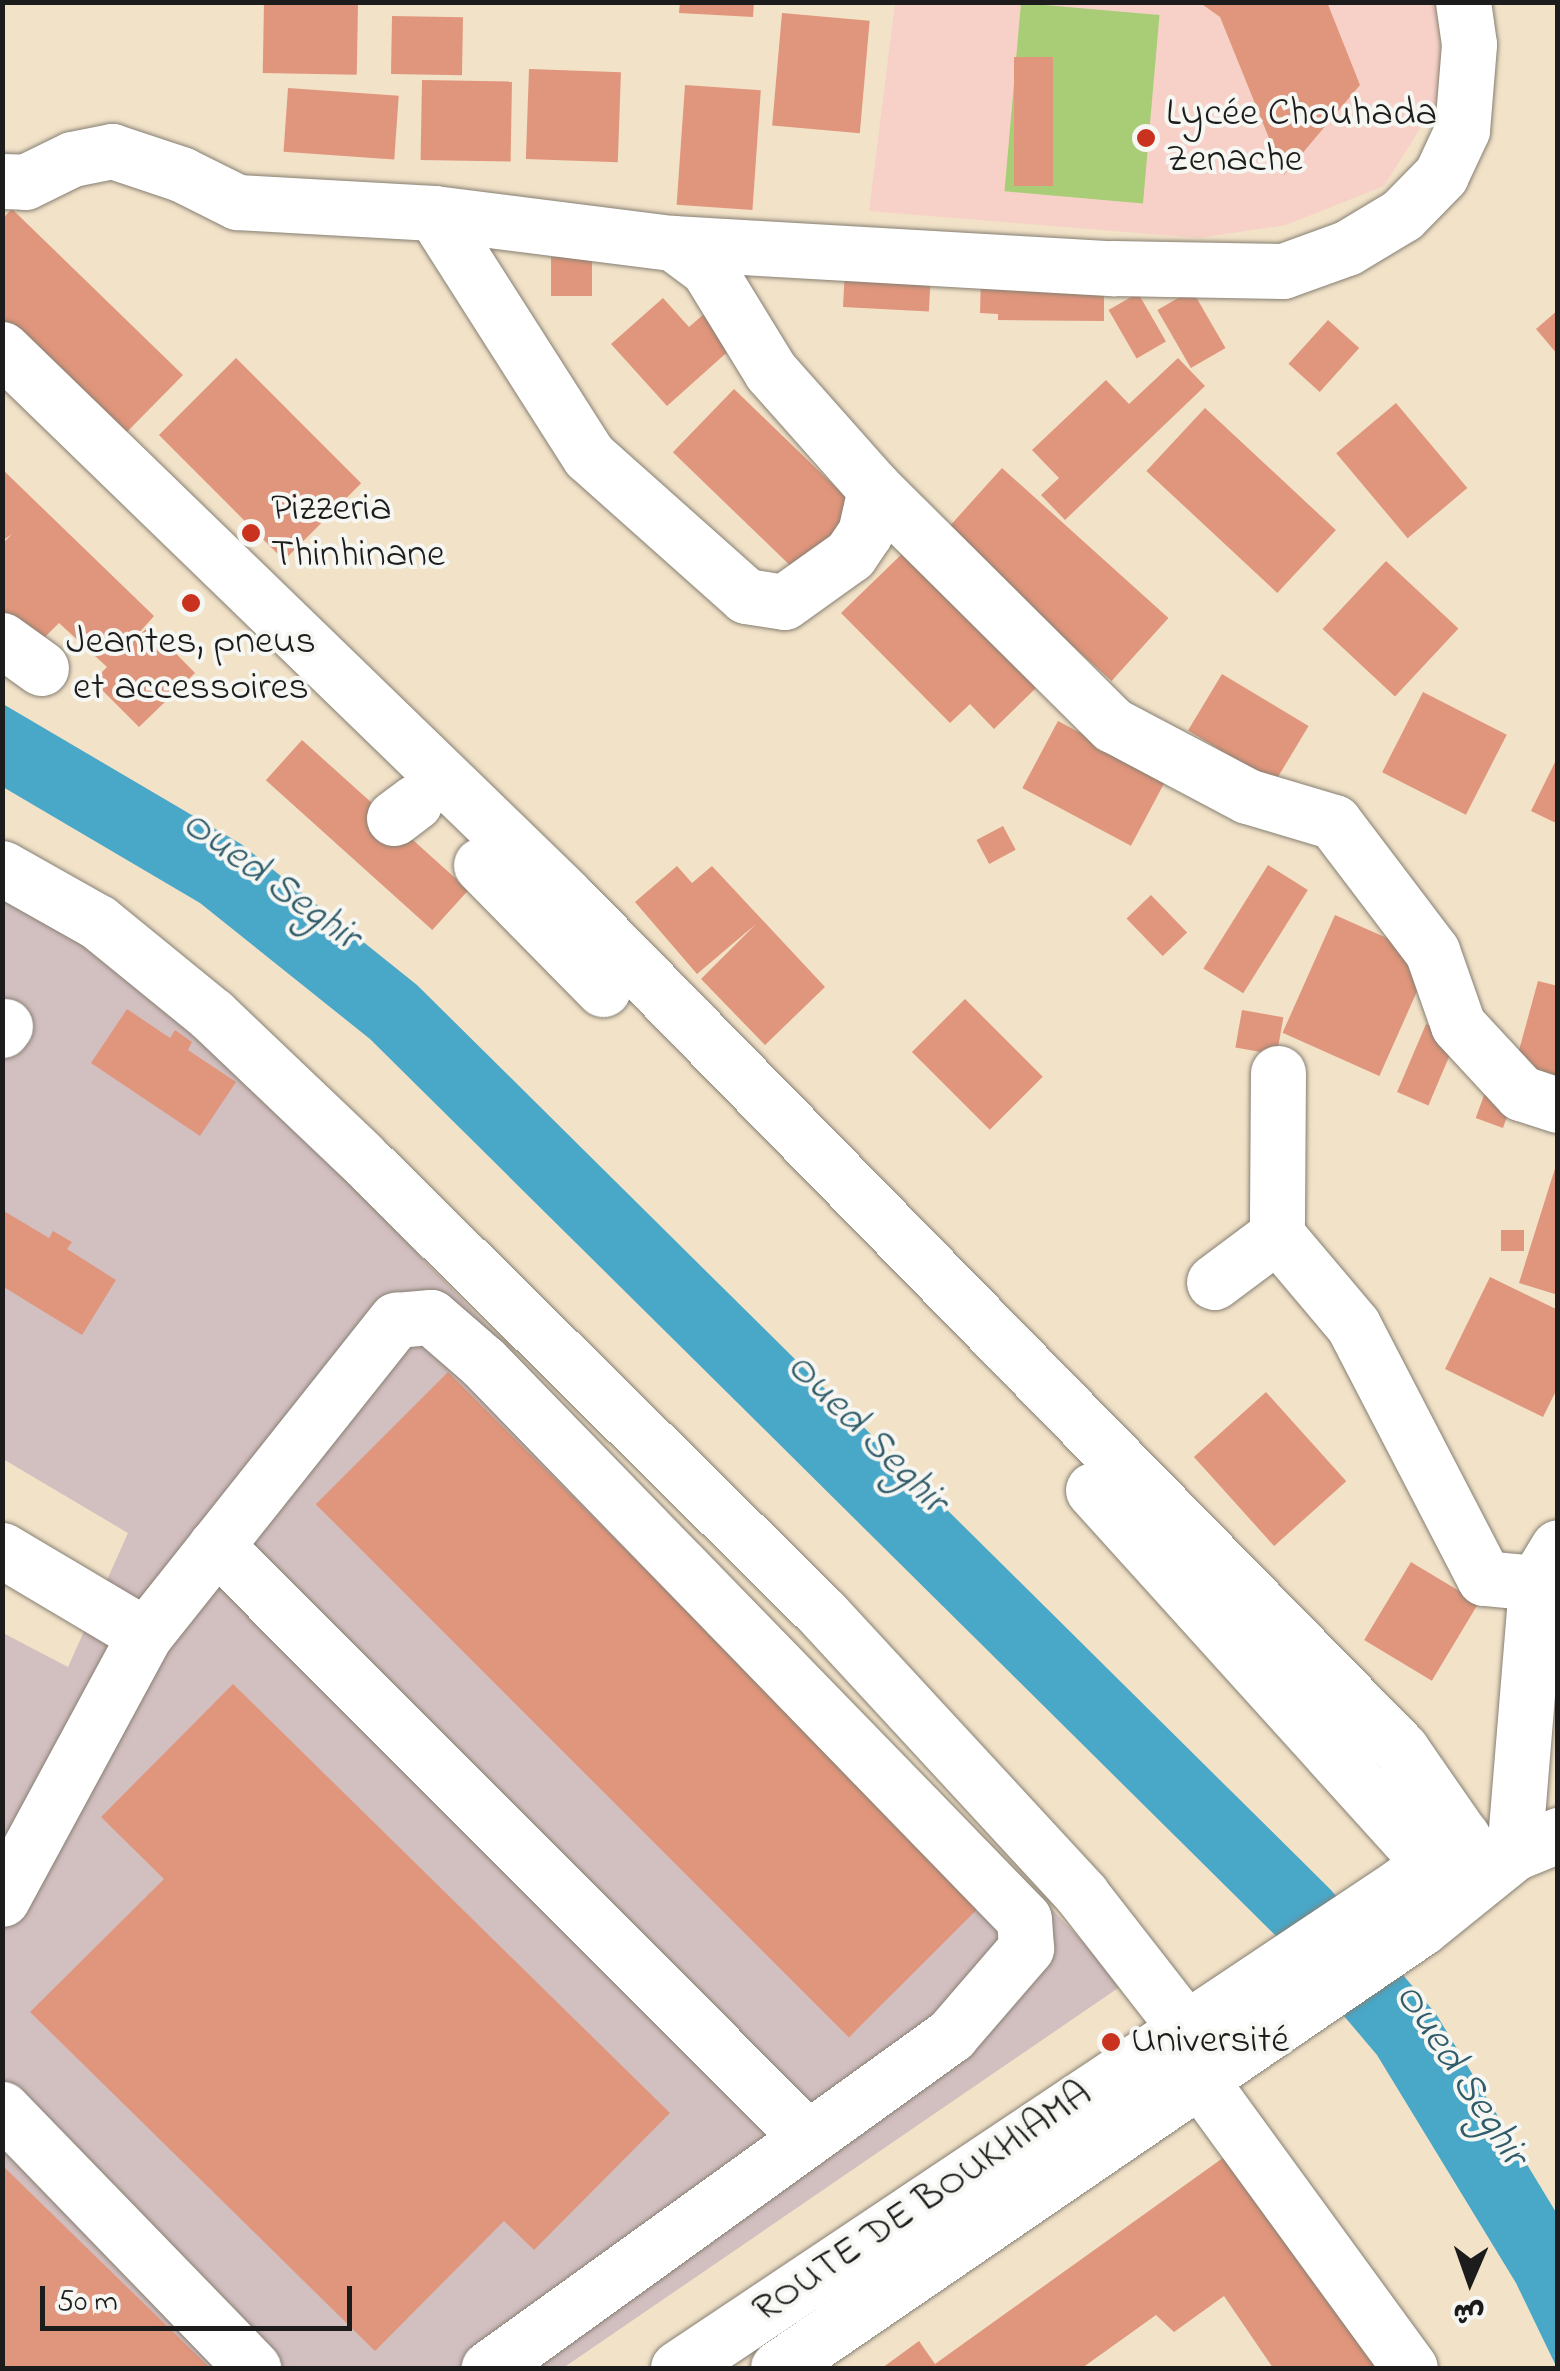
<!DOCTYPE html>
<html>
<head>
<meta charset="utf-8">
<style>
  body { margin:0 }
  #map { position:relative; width:1560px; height:2371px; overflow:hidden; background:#f1e2c8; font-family:"Indie Flower","Playpen Sans Arabic",sans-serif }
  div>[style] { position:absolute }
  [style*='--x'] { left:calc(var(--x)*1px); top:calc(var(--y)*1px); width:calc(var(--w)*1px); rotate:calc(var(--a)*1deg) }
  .built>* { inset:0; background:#f7d1c7 }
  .industrial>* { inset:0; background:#d2bfc0 }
  .green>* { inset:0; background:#a8cd76; transform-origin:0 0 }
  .water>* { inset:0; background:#49a7c7 }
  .building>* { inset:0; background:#e0967c; transform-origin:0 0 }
  .roads { filter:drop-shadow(0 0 2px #867f72) drop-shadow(0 0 2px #867f72) }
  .minor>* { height:55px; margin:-27.5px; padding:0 27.5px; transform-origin:27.5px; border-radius:27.5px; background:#fff }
  .dots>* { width:28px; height:28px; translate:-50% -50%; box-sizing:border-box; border:5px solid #f6f6f2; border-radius:50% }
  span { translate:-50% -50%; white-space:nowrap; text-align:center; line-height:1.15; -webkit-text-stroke:8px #f6f6f2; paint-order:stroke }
  .poi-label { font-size:40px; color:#1c1c1c }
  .left { translate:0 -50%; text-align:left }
  .street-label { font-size:40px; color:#1c1c1c }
  .water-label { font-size:42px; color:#305b69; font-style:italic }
  .frame { position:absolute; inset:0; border:5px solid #1c1c1c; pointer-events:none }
  .north { position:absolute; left:1420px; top:2231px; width:100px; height:100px; -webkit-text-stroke:8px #f6f6f2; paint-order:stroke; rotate:182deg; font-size:28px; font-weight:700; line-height:40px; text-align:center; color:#1c1c1c }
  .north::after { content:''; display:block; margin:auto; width:35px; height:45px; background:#1c1c1c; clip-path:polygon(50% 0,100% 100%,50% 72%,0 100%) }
  .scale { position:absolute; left:40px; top:2286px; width:312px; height:45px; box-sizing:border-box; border:5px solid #1c1c1c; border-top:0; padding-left:12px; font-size:30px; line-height:35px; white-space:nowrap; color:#1c1c1c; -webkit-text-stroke:8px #f6f6f2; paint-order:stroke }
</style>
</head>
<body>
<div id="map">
  <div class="built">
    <i style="clip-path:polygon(895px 3px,1437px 3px,1444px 90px,1384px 186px,1286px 225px,1199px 238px,869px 211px)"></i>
  </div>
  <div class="industrial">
    <i style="clip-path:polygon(2px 887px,80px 923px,334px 1167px,1124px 1984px,563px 2368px,3px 2368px,3px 1633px,68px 1667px,128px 1533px,3px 1459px)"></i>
  </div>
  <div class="green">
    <i style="left:1021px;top:3px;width:139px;height:189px;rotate:5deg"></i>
  </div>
  <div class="water">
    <i style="clip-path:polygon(3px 704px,241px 844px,417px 985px,1331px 1890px,1436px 2014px,1557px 2214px,1557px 2368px,1516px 2283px,1377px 2055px,1278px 1938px,370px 1039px,200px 903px,3px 787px)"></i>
  </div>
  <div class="building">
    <i style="left:264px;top:2px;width:94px;height:71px;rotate:1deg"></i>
    <i style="clip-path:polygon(680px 2px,754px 2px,753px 17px,679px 13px)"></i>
    <i style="clip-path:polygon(1199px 2px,1327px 2px,1360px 85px,1284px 175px,1220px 17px)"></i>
    <i style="left:782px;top:13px;width:88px;height:113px;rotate:5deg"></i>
    <i style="left:392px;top:16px;width:71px;height:58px;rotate:1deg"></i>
    <i style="left:1014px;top:57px;width:39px;height:129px"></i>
    <i style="left:529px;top:69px;width:92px;height:90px;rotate:2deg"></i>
    <i style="left:422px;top:80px;width:90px;height:80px;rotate:1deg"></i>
    <i style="left:685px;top:85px;width:76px;height:120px;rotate:4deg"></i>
    <i style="left:288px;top:88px;width:111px;height:64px;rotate:4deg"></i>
    <i style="clip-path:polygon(12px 209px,183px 375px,119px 440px,2px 326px,2px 219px)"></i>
    <i style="left:551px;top:257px;width:41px;height:39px"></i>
    <i style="left:845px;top:269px;width:86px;height:38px;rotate:3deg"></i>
    <i style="clip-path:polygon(981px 275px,1104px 277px,1104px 321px,998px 320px,998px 314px,980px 313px)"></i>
    <i style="left:1192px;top:290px;width:67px;height:40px;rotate:60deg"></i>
    <i style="left:1138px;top:293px;width:56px;height:34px;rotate:60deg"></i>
    <i style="clip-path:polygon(663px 298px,689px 327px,704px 314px,733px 347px,667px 406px,611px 344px)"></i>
    <i style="clip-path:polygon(1558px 310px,1558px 355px,1536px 329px)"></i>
    <i style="left:1328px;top:320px;width:42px;height:59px;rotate:42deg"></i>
    <i style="left:236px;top:358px;width:177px;height:109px;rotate:45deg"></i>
    <i style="clip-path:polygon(1178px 358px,1205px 386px,1065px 520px,1041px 495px,1059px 478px,1032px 450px,1106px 380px,1129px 404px)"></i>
    <i style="left:734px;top:389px;width:173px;height:88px;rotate:44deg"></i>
    <i style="left:1396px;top:403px;width:111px;height:78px;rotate:50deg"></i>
    <i style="left:1205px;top:408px;width:179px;height:86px;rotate:43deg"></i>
    <i style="left:1002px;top:468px;width:224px;height:85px;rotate:42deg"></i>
    <i style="clip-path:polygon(2px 469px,154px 616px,121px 653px,149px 626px,195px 673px,139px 727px,93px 681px,107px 667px,59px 623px,37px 645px,2px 612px,2px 544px,12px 534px,2px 541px)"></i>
    <i style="clip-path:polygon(906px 550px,1039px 685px,994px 729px,970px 704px,950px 723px,841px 613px)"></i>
    <i style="left:1386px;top:561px;width:99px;height:93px;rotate:43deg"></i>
    <i style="left:1222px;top:674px;width:101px;height:66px;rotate:31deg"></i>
    <i style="left:1423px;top:692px;width:94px;height:90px;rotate:27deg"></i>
    <i style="left:1058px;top:721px;width:123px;height:76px;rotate:28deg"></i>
    <i style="left:302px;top:740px;width:224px;height:54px;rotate:42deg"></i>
    <i style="clip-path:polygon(1558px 756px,1558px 824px,1531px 811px)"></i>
    <i style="left:1003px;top:826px;width:27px;height:30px;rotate:62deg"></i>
    <i style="left:1268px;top:865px;width:47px;height:122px;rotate:32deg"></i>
    <i style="clip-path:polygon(677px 866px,692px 883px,712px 866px,825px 987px,765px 1045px,701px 979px,756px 924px,697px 974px,635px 902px)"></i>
    <i style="left:1151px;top:895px;width:52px;height:34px;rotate:46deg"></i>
    <i style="left:1335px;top:915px;width:106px;height:129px;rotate:24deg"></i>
    <i style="clip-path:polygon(1538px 981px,1558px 986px,1558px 1077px,1515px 1065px)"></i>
    <i style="left:965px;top:999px;width:110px;height:75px;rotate:45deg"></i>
    <i style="clip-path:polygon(127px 1009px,170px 1038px,175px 1030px,192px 1042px,188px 1050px,236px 1082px,200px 1136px,91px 1063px)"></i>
    <i style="left:1242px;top:1010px;width:42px;height:38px;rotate:10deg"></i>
    <i style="left:1426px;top:1024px;width:34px;height:74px;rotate:23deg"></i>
    <i style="left:1487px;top:1087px;width:29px;height:33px;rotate:20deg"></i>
    <i style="clip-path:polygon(1557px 1162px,1558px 1162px,1558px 1295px,1519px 1283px)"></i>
    <i style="clip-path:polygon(4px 1211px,49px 1238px,53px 1231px,72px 1242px,67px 1249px,116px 1280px,82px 1335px,2px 1286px)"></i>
    <i style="left:1501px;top:1230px;width:23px;height:21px"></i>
    <i style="clip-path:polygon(1490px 1277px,1558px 1310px,1558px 1387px,1543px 1417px,1445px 1369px)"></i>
    <i style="left:448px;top:1372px;width:754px;height:187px;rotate:45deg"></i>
    <i style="left:1266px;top:1392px;width:120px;height:97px;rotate:48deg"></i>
    <i style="left:1411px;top:1562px;width:79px;height:91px;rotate:31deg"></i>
    <i style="clip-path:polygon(233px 1684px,670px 2113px,534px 2250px,504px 2221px,375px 2351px,30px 2012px,164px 1879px,101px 1817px)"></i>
    <i style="clip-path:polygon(1234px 2150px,1393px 2368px,1273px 2368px,1224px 2296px,1174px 2332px,1156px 2315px,1082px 2368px,882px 2368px,919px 2341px,935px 2364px)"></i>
    <i style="clip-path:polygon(2px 2165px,210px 2368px,2px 2368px)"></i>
  </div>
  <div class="roads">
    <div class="minor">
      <i style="--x:2;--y:181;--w:23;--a:2"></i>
      <i style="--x:25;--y:182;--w:52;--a:-26.1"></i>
      <i style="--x:72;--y:159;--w:41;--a:-11.3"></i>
      <i style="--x:112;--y:151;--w:73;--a:18.4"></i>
      <i style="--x:181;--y:174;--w:63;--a:26.6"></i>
      <i style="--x:237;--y:202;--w:197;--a:3.2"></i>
      <i style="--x:434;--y:213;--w:241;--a:7.2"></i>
      <i style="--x:673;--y:243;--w:441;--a:3.3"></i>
      <i style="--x:1113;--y:268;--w:170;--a:1"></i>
      <i style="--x:1283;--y:271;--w:68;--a:-19.8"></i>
      <i style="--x:1347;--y:248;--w:64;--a:-31"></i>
      <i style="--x:1402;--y:215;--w:56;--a:-45.7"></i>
      <i style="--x:1441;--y:175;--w:50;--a:-65"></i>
      <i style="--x:1462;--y:130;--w:86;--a:-85.3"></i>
      <i style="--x:1469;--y:44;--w:42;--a:-98.1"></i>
      <i style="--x:434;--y:213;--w:288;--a:57.5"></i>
      <i style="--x:589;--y:456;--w:210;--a:41.7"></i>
      <i style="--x:746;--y:596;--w:38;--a:9"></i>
      <i style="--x:784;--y:602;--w:81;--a:-35.5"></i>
      <i style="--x:850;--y:555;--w:27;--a:-56"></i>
      <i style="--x:865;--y:533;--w:45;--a:-77.2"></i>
      <i style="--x:875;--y:489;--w:157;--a:-131.6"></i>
      <i style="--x:771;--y:372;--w:121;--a:-121.5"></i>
      <i style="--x:708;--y:269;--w:44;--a:-143.4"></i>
      <i style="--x:2;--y:349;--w:786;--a:44.12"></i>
      <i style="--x:566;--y:896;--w:1194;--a:45.61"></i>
      <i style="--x:1401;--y:1749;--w:151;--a:55.3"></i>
      <i style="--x:875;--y:489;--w:335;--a:44.8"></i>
      <i style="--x:1113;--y:725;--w:152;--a:27.9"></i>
      <i style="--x:1247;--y:796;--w:91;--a:16.6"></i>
      <i style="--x:1334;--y:822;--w:162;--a:52.8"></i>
      <i style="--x:1432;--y:951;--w:78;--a:70.6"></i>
      <i style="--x:1458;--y:1025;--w:93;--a:47.2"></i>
      <i style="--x:1521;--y:1093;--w:39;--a:18"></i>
      <i style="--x:2;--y:640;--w:48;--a:35.7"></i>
      <i style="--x:394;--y:818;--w:26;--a:-37"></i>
      <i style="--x:481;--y:865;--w:174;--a:45.5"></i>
      <i style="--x:2;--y:868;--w:110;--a:29.4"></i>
      <i style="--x:98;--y:922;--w:147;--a:39.2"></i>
      <i style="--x:212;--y:1015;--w:204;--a:43.6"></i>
      <i style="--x:360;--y:1156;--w:651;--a:44.69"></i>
      <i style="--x:823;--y:1614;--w:382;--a:47.3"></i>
      <i style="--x:1082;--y:1895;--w:166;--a:52.1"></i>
      <i style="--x:2;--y:1030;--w:5;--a:-53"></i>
      <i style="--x:1278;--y:1073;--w:162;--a:90.4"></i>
      <i style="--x:1277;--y:1235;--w:118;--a:49.8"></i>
      <i style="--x:1353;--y:1325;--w:285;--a:62.6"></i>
      <i style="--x:1484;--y:1578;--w:52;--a:5.5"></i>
      <i style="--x:1214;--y:1282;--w:79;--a:-36.7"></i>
      <i style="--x:1093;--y:1490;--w:546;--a:47.9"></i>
      <i style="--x:216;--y:1545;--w:838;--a:45.05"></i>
      <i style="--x:2;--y:1550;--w:166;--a:30.7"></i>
      <i style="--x:1514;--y:1853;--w:271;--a:-85.3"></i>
      <i style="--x:1536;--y:1583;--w:42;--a:-58.6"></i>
      <i style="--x:2;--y:1899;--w:300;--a:-61.6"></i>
      <i style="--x:145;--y:1635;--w:403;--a:-51.5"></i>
      <i style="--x:396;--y:1320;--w:35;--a:-5"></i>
      <i style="--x:431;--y:1317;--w:69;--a:40.9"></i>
      <i style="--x:483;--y:1362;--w:776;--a:45.83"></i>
      <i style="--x:1024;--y:1919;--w:29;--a:86"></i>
      <i style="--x:1026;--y:1948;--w:115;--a:130.8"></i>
      <i style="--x:951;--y:2035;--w:570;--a:144.22"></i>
      <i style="--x:1200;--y:2080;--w:356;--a:53.9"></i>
      <i style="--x:2;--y:2109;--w:361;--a:45.9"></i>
      <i style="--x:678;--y:2368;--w:869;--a:-33.74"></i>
      <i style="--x:1401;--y:1885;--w:78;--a:-38.2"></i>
      <i style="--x:778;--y:2368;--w:779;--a:-34.38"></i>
      <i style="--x:1421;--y:1928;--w:119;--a:-38.9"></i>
      <i style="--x:1514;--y:1853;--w:48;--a:-22.2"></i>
    </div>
  </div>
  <div class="dots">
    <i style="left:1146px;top:138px;background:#c8321e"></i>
    <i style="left:251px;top:533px;background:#c8321e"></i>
    <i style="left:191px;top:603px;background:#c8321e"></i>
    <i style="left:1111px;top:2042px;background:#c8321e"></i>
  </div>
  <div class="poi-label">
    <span class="left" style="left:1166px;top:138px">Lycée Chouhada<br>Zenache</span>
    <span class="left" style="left:271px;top:533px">Pizzeria<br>Thinhinane</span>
    <span style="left:191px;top:666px">Jeantes, pneus<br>et accessoires</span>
    <span class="left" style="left:1131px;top:2042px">Université</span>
  </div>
  <div class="street-label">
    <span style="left:923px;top:2203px;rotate:-34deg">ROUTE DE BOUKHIAMA</span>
  </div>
  <div class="water-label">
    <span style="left:270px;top:881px;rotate:36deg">Oued Seghir</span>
    <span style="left:866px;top:1434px;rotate:45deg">Oued Seghir</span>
    <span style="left:1460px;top:2075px;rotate:57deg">Oued Seghir</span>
  </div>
  <div class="frame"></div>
  <div class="north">ش</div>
  <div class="scale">50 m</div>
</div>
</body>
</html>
